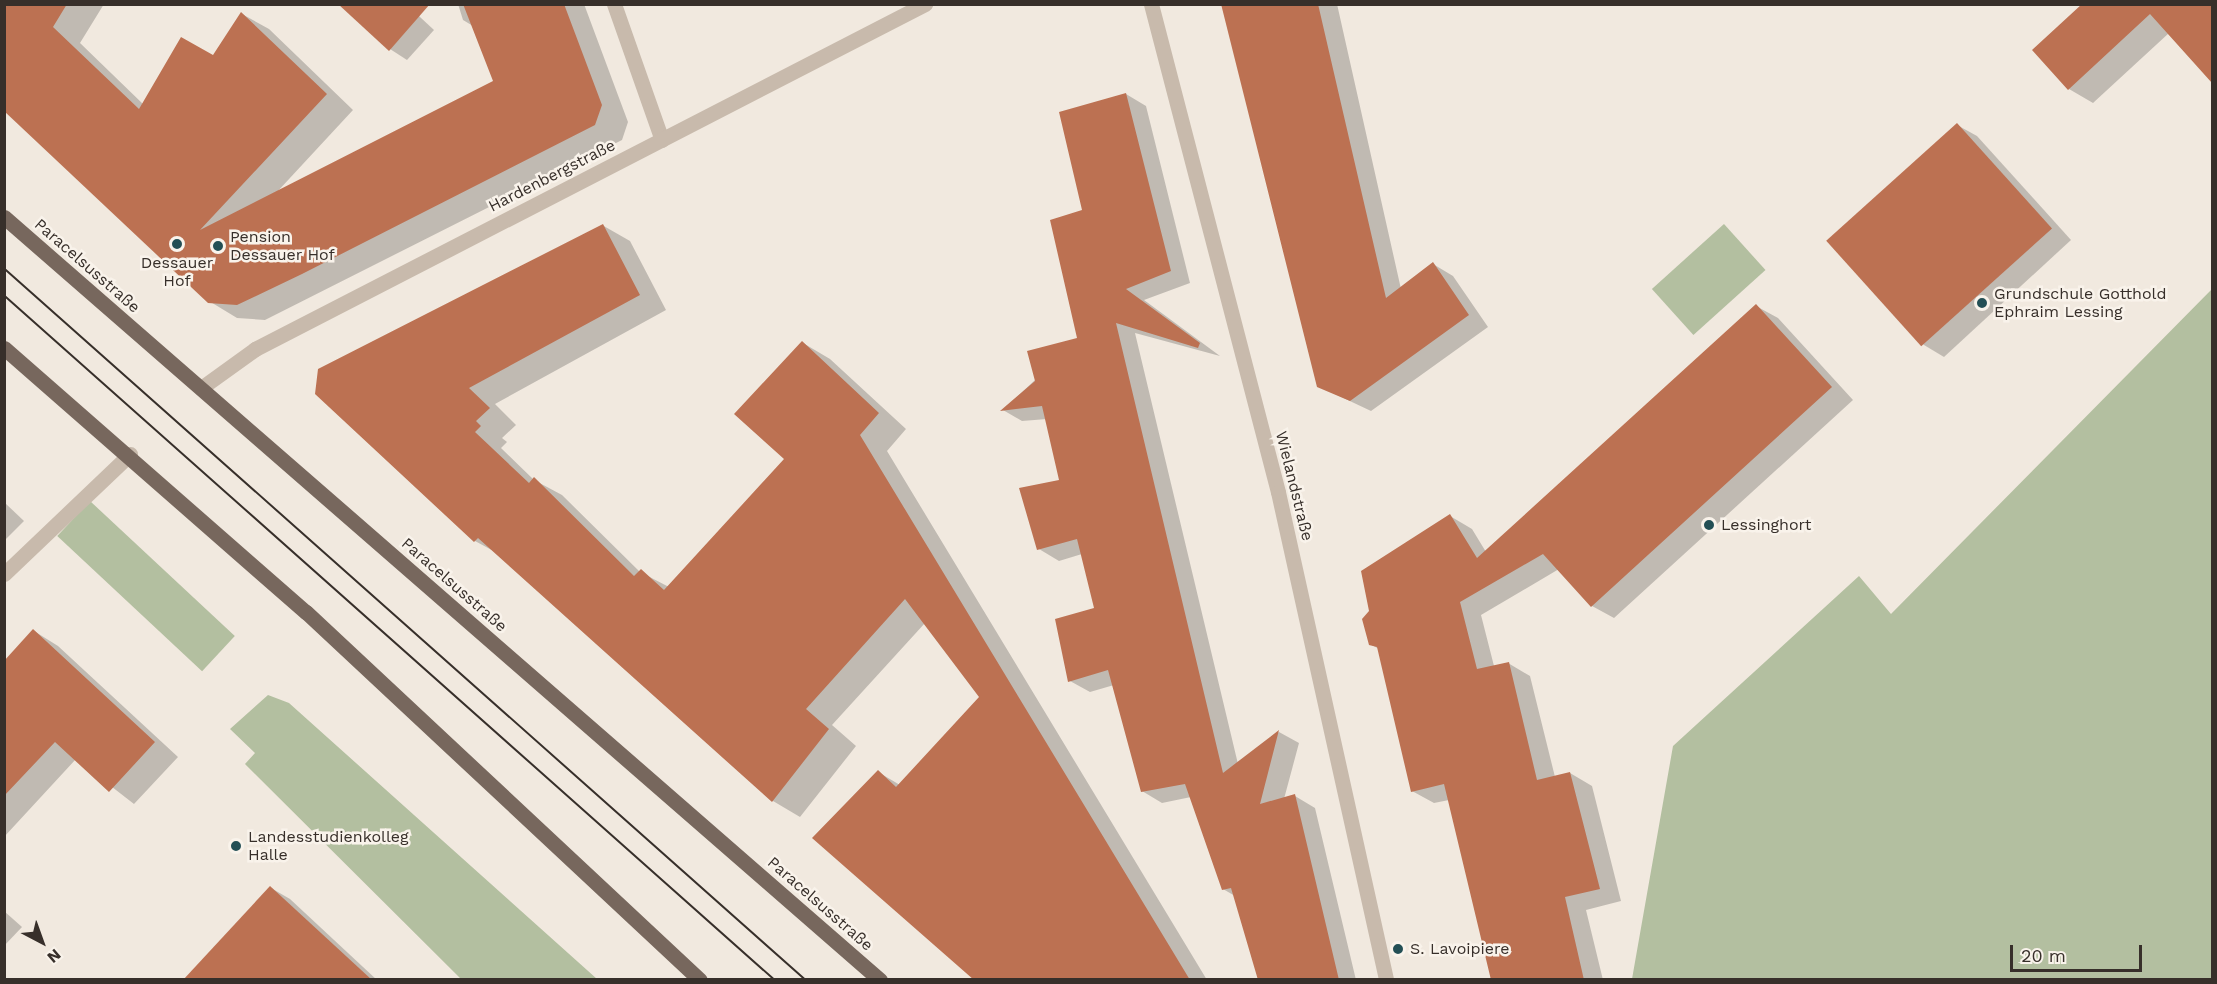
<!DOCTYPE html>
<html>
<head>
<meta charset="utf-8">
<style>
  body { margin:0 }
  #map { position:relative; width:2217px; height:984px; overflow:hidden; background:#f1e9df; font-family:"Work Sans",sans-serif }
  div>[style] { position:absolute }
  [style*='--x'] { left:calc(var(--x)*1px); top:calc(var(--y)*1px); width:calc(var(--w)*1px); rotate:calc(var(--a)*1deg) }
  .green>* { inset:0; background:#b3bfa0; transform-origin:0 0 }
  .shadow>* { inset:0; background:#0003 }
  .building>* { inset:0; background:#bc7152; transform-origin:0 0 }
  .minor>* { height:15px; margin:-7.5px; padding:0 7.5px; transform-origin:7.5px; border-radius:7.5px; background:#c8baac }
  .major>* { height:15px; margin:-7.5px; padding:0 7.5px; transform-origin:7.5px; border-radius:7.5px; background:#77675d }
  .tram>* { height:1.5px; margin:-0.75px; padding:0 0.75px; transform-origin:0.75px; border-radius:0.75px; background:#372f2a }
  .dots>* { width:16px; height:16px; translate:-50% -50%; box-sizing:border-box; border:3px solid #f9f3eb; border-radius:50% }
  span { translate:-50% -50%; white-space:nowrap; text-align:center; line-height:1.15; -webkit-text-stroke:5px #f9f3eb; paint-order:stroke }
  .street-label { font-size:16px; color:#372f2a }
  .poi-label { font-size:16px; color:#372f2a }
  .left { translate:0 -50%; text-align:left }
  .frame { position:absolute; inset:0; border:6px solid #372f2a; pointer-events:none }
  .north { position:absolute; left:12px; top:912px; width:60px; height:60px; -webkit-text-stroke:4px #f9f3eb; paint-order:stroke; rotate:139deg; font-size:16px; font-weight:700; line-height:24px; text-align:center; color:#372f2a }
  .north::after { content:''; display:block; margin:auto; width:21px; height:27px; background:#372f2a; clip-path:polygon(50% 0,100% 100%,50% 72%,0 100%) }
  .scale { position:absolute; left:2010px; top:945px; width:132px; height:27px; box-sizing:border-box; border:3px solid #372f2a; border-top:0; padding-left:8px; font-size:18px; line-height:21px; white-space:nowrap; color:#372f2a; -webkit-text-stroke:4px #f9f3eb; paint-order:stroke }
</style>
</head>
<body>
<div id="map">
  <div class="green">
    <i style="left:1724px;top:224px;width:62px;height:97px;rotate:48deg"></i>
    <i style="clip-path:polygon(2212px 289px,2212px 979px,1632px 979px,1673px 746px,1859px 576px,1891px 614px)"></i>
    <i style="left:90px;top:501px;width:198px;height:48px;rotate:43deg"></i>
    <i style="clip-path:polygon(268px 695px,289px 703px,597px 979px,461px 979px,245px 764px,255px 753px,230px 729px)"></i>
  </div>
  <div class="shadow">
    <i style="clip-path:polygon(4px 4px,104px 4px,80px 43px,143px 104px,213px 57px,242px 14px,269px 29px,353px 110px,277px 192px,495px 81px,473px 26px,463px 20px,458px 4px,584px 4px,628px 122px,622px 140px,265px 320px,237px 318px,209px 301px)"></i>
    <i style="clip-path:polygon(406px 4px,434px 30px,407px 60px,390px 49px)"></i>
    <i style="clip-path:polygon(1224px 4px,1337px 4px,1401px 289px,1433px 264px,1453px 276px,1488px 327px,1371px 411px,1318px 386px)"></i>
    <i style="clip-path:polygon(2083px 4px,2212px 4px,2212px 81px,2169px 33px,2093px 103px,2069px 89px)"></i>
    <i style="clip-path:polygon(1126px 94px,1146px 106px,1190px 283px,1144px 300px,1220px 356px,1135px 333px,1238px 764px,1279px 732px,1299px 743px,1284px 799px,1295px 796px,1315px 808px,1356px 980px,1260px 980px,1235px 896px,1223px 889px,1191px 797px,1162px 803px,1142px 791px,1114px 685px,1090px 692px,1070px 681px,1096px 609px,1082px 554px,1059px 561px,1039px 549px,1061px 481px,1047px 419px,1022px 421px,1003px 410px,1079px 339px,1084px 211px)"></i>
    <i style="clip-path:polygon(1957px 125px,1977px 136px,2071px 240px,1944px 357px,1924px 345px,1829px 241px)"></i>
    <i style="clip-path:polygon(602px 225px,630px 241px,666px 310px,495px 404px,516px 425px,502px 438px,507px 442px,501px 448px,534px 480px,562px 495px,640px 572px,669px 587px,786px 459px,803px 343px,830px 359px,906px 429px,887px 451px,1207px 980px,975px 980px,878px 772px,900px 785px,981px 698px,925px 623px,832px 725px,856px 746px,800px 817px,773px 801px,499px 554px,475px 541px,317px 393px)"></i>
    <i style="clip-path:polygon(1756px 306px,1778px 318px,1853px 400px,1614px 618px,1592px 606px,1559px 569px,1481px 615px,1494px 666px,1508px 663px,1530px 676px,1555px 777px,1570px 773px,1592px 786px,1621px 901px,1586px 910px,1603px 980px,1492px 980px,1449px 800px,1434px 803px,1412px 791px,1379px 649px,1370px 644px,1450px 516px,1472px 529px,1486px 552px)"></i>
    <i style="clip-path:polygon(4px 502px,24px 521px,4px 541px)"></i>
    <i style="clip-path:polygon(34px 631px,58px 646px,178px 757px,134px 804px,76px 759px,4px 837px,4px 663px)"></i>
    <i style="clip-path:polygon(271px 888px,290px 899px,377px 980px,206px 980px)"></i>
    <i style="clip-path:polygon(4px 911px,22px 927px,4px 946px)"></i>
  </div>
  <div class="building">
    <i style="clip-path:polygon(4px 4px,67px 4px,53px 27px,139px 109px,181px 37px,213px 55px,241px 12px,327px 94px,200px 230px,493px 81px,463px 4px,564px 4px,602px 105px,595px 125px,302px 274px,237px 305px,208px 303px,4px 111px)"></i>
    <i style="clip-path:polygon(338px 4px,430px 4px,389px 51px)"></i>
    <i style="clip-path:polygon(1221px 4px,1318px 4px,1386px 298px,1433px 262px,1469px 315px,1350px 401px,1317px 387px)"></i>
    <i style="clip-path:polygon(2082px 4px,2212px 4px,2212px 83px,2150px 14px,2068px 90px,2032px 50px)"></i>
    <i style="clip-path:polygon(1126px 93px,1171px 271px,1126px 289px,1200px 343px,1198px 348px,1116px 323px,1223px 773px,1279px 730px,1260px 804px,1295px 794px,1339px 980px,1258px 980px,1231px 888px,1222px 890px,1185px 784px,1141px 792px,1108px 670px,1068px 682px,1055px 619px,1094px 608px,1077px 539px,1037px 550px,1019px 488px,1059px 480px,1042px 406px,1000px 411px,1035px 381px,1027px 351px,1077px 338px,1050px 220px,1082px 210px,1059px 112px)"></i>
    <i style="left:1957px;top:123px;width:142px;height:176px;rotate:48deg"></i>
    <i style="clip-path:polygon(603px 224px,640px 295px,469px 388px,490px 408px,476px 421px,481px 426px,475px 432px,529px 483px,534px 477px,634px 576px,641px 569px,664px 590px,784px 459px,734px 414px,802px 341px,879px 413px,860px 435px,1190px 980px,974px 980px,812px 838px,878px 770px,896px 787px,979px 697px,905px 599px,806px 709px,829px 729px,772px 802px,478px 538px,474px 542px,315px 394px,318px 369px)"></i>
    <i style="clip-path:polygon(1756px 304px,1832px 387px,1591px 607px,1543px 554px,1460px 602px,1477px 669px,1509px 662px,1537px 780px,1570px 772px,1600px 889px,1565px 897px,1584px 980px,1491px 980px,1444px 784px,1411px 792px,1377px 647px,1369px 645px,1362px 619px,1369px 611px,1361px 571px,1450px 514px,1477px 558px)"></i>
    <i style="clip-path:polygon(33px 629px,155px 742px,109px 792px,55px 742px,4px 796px,4px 661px)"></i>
    <i style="clip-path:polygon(270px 886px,372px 980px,183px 980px)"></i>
  </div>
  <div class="minor">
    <i style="--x:614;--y:4;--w:144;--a:70.6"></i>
    <i style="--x:1151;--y:4;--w:504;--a:75.41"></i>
    <i style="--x:1278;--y:492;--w:500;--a:77.5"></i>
    <i style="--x:201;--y:388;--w:67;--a:-35.8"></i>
    <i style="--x:255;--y:349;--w:754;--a:-27.25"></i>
    <i style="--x:4;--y:574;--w:174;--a:-43.6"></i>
  </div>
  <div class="major">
    <i style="--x:4;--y:217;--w:1162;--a:41.06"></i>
    <i style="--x:4;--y:348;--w:401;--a:41.2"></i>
    <i style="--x:306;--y:612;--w:539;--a:43.05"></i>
  </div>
  <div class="tram">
    <i style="--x:4;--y:268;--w:1072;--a:41.6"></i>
    <i style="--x:4;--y:295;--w:1031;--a:41.62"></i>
  </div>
  <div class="dots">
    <i style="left:177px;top:244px;background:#234f55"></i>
    <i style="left:218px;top:246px;background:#234f55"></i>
    <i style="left:1982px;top:303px;background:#234f55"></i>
    <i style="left:1709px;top:525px;background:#234f55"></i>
    <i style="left:236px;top:846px;background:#234f55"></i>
    <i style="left:1398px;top:949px;background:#234f55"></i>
  </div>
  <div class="street-label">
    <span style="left:552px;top:176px;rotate:-27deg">Hardenbergstraße</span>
    <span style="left:87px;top:266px;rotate:41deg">Paracelsusstraße</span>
    <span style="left:1294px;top:486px;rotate:76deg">Wielandstraße</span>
    <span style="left:454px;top:585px;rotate:41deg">Paracelsusstraße</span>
    <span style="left:820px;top:904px;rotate:41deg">Paracelsusstraße</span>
  </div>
  <div class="poi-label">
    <span class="left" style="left:230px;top:246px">Pension<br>Dessauer Hof</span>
    <span style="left:177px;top:272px">Dessauer<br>Hof</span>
    <span class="left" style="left:1994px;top:303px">Grundschule Gotthold<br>Ephraim Lessing</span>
    <span class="left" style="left:1721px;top:525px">Lessinghort</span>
    <span class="left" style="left:248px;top:846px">Landesstudienkolleg<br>Halle</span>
    <span class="left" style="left:1410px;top:949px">S. Lavoipiere</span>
  </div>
  <div class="frame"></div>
  <div class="north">N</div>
  <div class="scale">20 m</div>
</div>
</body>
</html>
